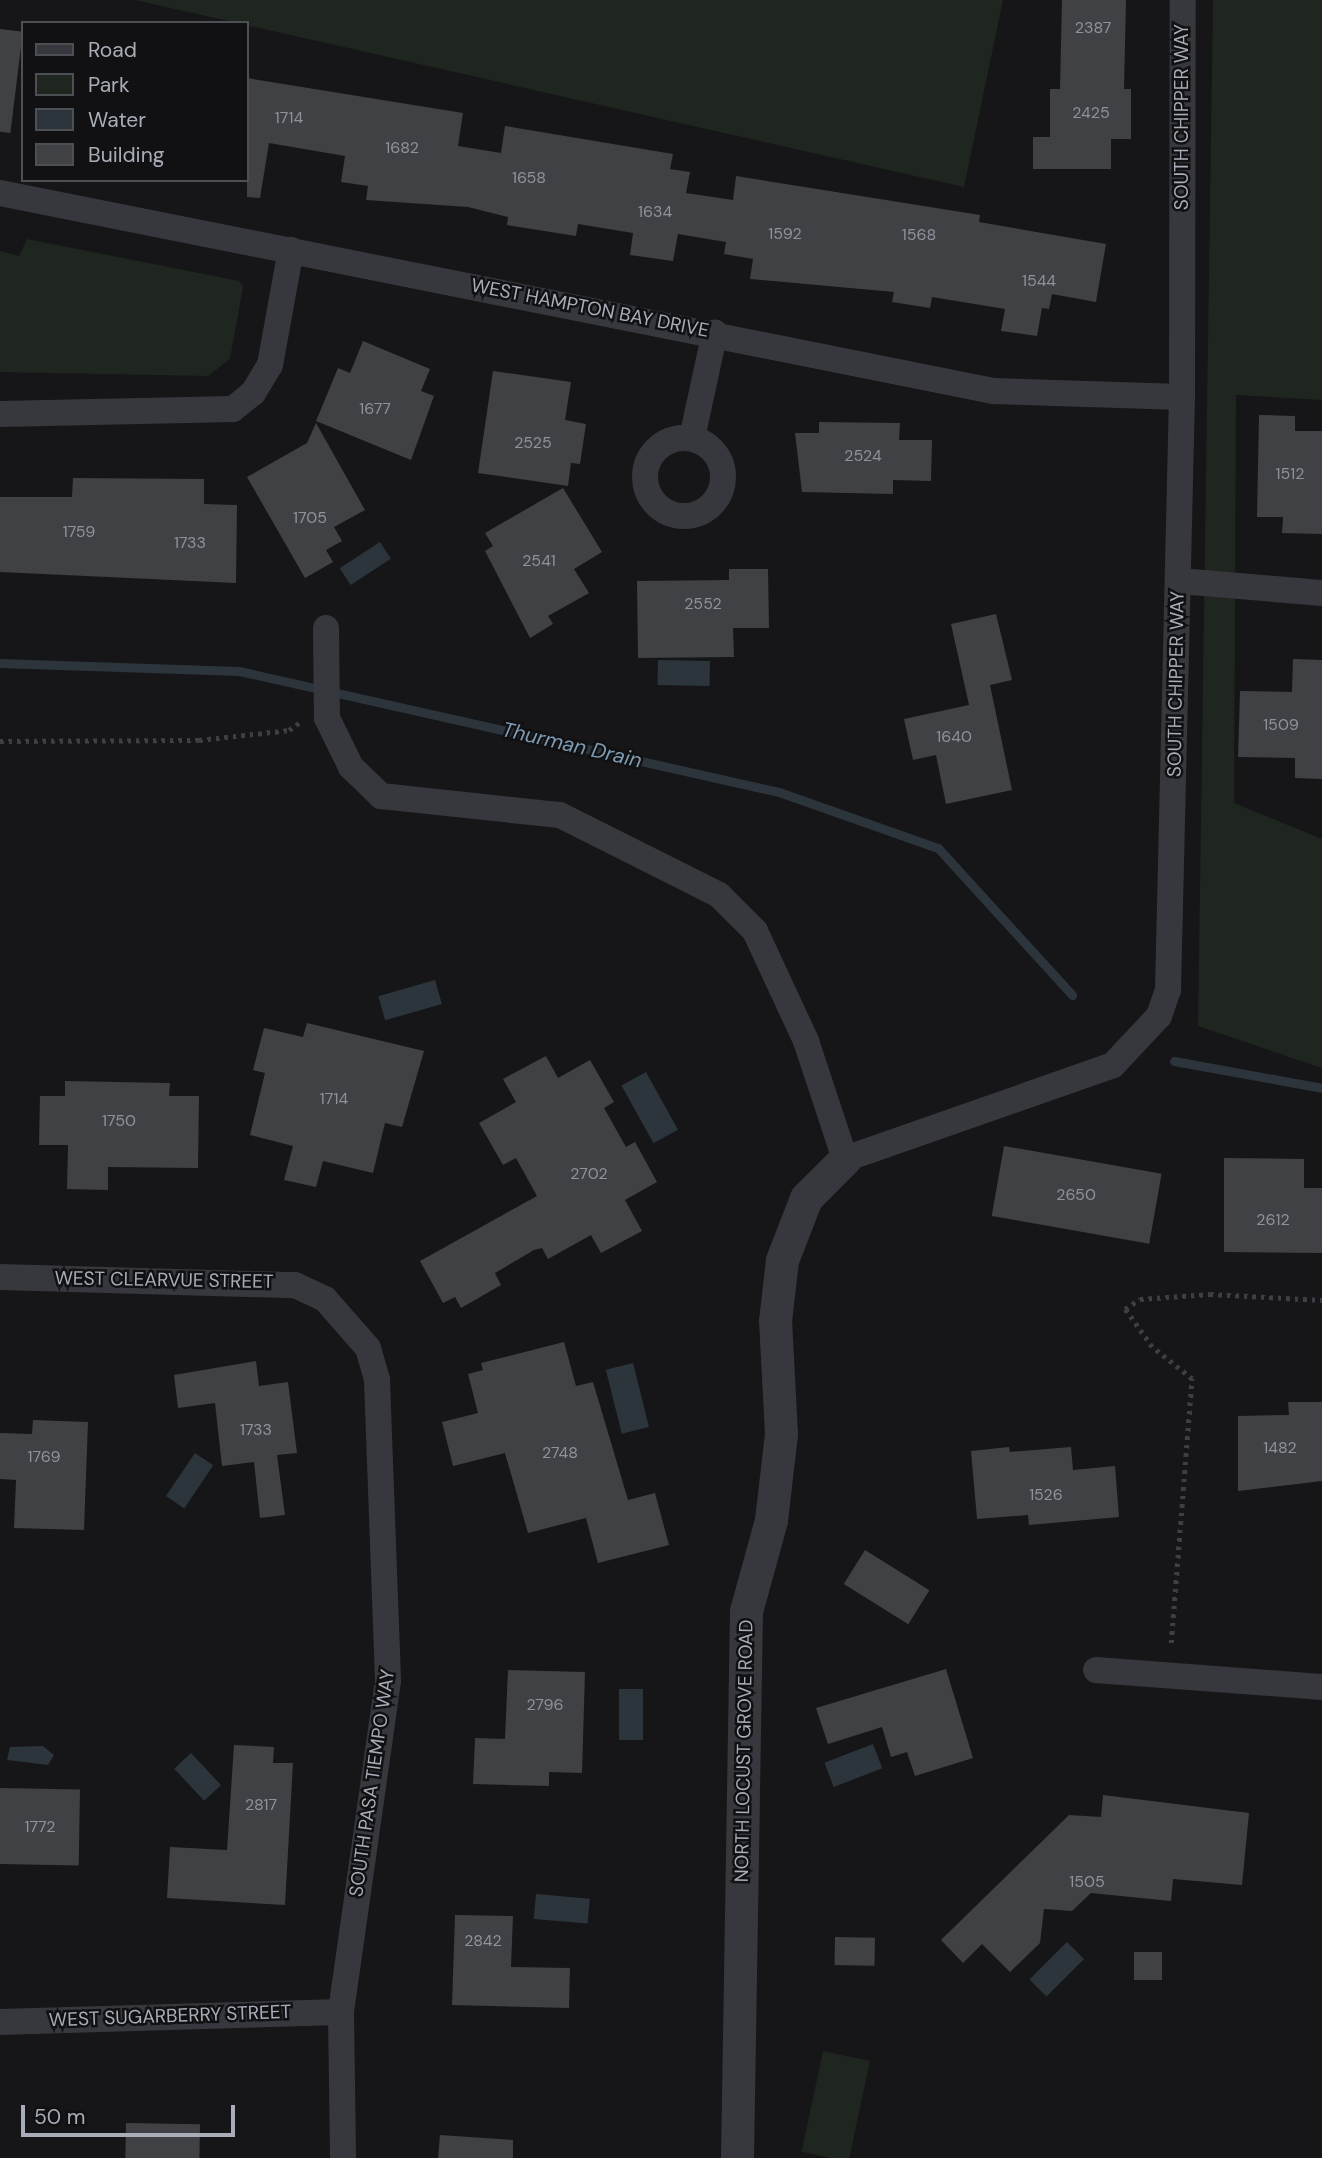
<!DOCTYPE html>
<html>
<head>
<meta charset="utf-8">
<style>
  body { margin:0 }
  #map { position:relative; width:1322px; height:2158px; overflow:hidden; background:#161618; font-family:"DM Sans",sans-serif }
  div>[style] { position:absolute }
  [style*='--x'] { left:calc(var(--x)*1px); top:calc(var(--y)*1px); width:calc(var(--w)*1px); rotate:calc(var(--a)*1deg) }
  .green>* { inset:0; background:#1e261f; transform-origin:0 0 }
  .water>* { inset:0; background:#2c353c; transform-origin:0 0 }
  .stream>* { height:9px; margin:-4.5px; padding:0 4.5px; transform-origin:4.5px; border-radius:4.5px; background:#2c353c }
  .building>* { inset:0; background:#404145; transform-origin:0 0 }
  .path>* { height:4.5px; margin-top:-2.25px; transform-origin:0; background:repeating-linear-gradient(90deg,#3d3f44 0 3.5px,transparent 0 8.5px) }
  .minor>* { height:26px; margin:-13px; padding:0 13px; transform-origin:13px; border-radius:13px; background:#37383d }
  .minor>.ring { margin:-13px; padding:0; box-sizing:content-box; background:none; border:26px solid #37383d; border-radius:50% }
  .tertiary>* { height:33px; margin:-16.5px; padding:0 16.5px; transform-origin:16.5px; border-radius:16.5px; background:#37383d }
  span { translate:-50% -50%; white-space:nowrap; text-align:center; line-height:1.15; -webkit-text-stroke:5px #111113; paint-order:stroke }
  .number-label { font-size:16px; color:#8e929b }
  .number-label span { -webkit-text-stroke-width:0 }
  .street-label { font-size:19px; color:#a8adb8 }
  .water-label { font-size:21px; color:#7f9bb3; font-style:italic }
  .legend { position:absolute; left:21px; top:21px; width:228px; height:161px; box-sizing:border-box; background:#111113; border:2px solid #4d4f55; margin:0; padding:9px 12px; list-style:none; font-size:21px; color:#a8adb8 }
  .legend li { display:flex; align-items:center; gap:14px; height:35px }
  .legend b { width:35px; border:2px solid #4d4f55 }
  .scale { position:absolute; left:21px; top:2105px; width:214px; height:32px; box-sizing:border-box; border:4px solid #a8adb8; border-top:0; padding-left:9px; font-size:21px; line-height:24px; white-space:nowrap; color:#a8adb8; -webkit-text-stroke:5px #111113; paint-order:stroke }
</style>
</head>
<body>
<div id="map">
  <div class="green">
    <i style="clip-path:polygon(135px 0,1003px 0,964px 187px)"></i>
    <i style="clip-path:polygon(1213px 0,1322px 0,1322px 400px,1236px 395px,1234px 803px,1322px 839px,1322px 1068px,1198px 1026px)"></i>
    <i style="clip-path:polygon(27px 239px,239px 281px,243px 287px,230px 359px,208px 376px,0 372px,0 251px,19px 256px)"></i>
    <i style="left:823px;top:2051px;width:48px;height:103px;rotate:12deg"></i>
  </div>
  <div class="water">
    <i style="left:380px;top:542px;width:20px;height:48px;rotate:57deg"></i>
    <i style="left:658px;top:660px;width:52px;height:25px;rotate:1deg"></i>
    <i style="left:435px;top:980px;width:25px;height:59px;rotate:74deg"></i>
    <i style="left:646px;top:1072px;width:66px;height:28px;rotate:61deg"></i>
    <i style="left:633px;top:1363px;width:66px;height:28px;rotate:76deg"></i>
    <i style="left:195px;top:1453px;width:22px;height:52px;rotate:34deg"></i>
    <i style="left:619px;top:1689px;width:24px;height:51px"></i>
    <i style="left:873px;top:1744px;width:26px;height:52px;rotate:69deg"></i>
    <i style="clip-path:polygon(43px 1746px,54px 1755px,48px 1765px,7px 1760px,10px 1747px)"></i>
    <i style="left:191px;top:1753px;width:44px;height:23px;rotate:47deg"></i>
    <i style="left:536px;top:1894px;width:54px;height:25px;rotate:5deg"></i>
    <i style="left:1067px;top:1942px;width:24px;height:53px;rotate:45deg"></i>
  </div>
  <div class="stream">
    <i style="--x:0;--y:663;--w:239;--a:1.9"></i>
    <i style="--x:239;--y:671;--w:553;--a:12.63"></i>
    <i style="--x:779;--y:792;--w:169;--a:19.4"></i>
    <i style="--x:938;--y:848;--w:199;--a:47.6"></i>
    <i style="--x:1174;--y:1061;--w:150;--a:10.3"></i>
  </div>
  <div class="building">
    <i style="clip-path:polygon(1062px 0,1126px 0,1124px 89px,1131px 89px,1131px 139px,1111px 139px,1111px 169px,1033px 169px,1033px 137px,1050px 137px,1050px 89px,1060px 89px)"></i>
    <i style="left:0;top:29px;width:23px;height:102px;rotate:7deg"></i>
    <i style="clip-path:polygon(247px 78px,463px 113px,458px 146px,501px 153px,505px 126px,673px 154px,670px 169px,690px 172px,686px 193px,733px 200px,736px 176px,980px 215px,979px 222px,1106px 244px,1096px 302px,1052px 294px,1049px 309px,1042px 308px,1037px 336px,1001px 331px,1005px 309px,932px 297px,930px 308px,892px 302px,894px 292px,750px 279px,753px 259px,724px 254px,726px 242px,678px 234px,673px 261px,630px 255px,633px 233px,578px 224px,576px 236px,507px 225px,508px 217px,468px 207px,366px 200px,368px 186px,341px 182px,345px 156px,269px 143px,260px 198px,247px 197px)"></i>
    <i style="clip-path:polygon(363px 341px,430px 369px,421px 391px,434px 396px,411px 460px,316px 421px,338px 368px,350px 373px)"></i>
    <i style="clip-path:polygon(493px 371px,571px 382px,565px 420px,586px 424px,580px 464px,571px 463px,568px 486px,478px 473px)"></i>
    <i style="clip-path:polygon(1259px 415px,1295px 416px,1295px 431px,1322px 431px,1322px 534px,1282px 533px,1283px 517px,1257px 517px)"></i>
    <i style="clip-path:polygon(819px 422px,900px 423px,899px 440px,932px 440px,931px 481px,893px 480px,893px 494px,802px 492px,795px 433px,819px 433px)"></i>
    <i style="clip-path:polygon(316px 423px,365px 510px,334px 527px,342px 541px,326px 550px,333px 562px,305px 578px,247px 477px,307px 443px)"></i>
    <i style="clip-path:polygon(73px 478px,204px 479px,204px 504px,237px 505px,236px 583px,0 572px,0 497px,72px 497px)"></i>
    <i style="clip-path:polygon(563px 488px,602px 552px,574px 569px,589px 593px,548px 616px,553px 624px,530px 638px,485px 551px,493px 546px,485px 533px)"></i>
    <i style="clip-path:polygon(729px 569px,768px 569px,769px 628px,733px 628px,734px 657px,638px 658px,637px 581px,729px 580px)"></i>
    <i style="clip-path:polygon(996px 614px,1012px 680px,990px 685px,1012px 790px,946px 804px,936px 755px,913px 760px,904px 719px,969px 705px,951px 624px)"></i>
    <i style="clip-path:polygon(1293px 659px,1322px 660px,1322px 779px,1295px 778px,1295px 758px,1238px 757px,1240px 691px,1292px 692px)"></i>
    <i style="clip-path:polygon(307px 1023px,424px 1051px,402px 1127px,385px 1123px,373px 1173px,323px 1161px,316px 1187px,284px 1180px,293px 1146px,250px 1135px,265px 1073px,253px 1070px,264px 1028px,303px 1037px)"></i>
    <i style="clip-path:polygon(546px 1056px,558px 1078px,590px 1060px,614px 1102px,604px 1108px,626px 1147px,635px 1142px,657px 1182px,625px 1200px,642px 1231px,601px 1253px,591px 1235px,548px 1259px,542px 1248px,534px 1250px,495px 1273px,501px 1285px,461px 1308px,455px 1297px,443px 1303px,420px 1261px,537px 1196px,516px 1158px,503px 1165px,479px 1123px,516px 1102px,503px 1079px)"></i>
    <i style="clip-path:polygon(65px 1081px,170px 1083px,169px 1096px,199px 1096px,198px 1168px,108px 1167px,108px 1190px,67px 1189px,68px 1145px,39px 1145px,40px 1096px,65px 1096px)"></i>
    <i style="left:1004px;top:1146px;width:160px;height:71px;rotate:10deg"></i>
    <i style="clip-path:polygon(1224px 1158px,1304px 1159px,1304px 1188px,1322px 1188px,1322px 1253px,1224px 1252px)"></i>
    <i style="clip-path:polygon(564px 1342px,576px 1386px,593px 1382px,628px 1500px,655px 1493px,669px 1545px,598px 1563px,586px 1518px,528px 1533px,505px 1453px,453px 1466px,442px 1422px,478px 1413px,468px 1374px,483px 1370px,481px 1363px)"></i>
    <i style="clip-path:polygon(256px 1361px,259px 1386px,288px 1382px,297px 1453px,277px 1455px,285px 1515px,260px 1518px,254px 1462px,222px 1466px,215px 1403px,178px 1408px,174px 1375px)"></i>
    <i style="clip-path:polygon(1288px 1402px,1322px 1402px,1322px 1481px,1238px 1491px,1238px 1416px,1289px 1415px)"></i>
    <i style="clip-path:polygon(33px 1420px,88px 1422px,84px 1530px,14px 1528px,16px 1480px,0 1479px,0 1433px,32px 1434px)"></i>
    <i style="clip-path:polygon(1009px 1447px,1010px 1452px,1071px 1447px,1073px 1470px,1115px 1466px,1119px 1517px,1029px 1525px,1028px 1515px,977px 1519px,971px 1451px)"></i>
    <i style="left:865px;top:1550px;width:76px;height:40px;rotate:32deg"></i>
    <i style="clip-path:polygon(946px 1669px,973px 1758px,915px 1776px,907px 1752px,891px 1757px,882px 1727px,828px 1744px,816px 1708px)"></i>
    <i style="clip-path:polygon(508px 1670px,585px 1672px,582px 1773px,549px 1772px,549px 1786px,473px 1784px,475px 1738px,505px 1739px)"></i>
    <i style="clip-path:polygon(234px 1745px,274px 1747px,273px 1763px,293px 1763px,285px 1905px,167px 1898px,170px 1847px,227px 1850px)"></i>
    <i style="left:0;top:1788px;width:80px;height:76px;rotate:1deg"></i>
    <i style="clip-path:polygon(1103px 1795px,1249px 1813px,1242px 1885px,1173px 1879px,1171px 1901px,1091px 1893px,1072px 1911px,1044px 1909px,1040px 1943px,1010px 1972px,982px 1944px,963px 1963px,941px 1940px,1069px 1815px,1101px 1817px)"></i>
    <i style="clip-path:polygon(455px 1915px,513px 1916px,511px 1967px,570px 1968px,569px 2008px,452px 2005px)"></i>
    <i style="left:835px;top:1937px;width:40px;height:28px;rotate:1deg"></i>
    <i style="left:1134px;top:1952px;width:28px;height:28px"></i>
    <i style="left:126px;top:2123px;width:74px;height:35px;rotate:1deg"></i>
    <i style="clip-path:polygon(440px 2135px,513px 2140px,513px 2158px,438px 2158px)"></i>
  </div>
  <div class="path">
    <i style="--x:0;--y:741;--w:199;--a:-0.3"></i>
    <i style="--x:199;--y:740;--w:91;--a:-6.3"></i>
    <i style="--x:289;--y:730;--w:14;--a:-36"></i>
    <i style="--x:1171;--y:1643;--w:265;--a:-85.5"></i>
    <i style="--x:1192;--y:1379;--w:51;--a:-141.3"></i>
    <i style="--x:1152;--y:1347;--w:47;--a:-125.4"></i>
    <i style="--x:1125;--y:1309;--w:18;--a:-34"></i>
    <i style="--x:1140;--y:1299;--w:70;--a:-4.1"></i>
    <i style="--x:1210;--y:1294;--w:112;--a:3.1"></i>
  </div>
  <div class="minor">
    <i style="--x:0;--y:193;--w:1014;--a:11.27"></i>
    <i style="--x:994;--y:391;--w:188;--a:1.8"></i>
    <i style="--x:0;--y:414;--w:233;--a:-1.2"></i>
    <i style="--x:233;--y:409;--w:26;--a:-39"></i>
    <i style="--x:253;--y:393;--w:33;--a:-59"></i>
    <i style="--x:270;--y:365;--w:117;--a:-79.7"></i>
    <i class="ring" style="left:645px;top:438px;width:52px;height:52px"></i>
    <i style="--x:692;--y:438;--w:108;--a:-77.8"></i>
    <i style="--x:1179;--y:581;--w:144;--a:4.8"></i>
    <i style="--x:326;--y:628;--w:90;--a:89.4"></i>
    <i style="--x:327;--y:718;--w:55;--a:63.9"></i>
    <i style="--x:351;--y:767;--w:42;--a:44"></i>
    <i style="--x:381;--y:796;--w:180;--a:6.1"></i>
    <i style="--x:560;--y:815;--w:178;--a:26.7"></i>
    <i style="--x:719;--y:895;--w:51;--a:45"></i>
    <i style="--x:755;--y:931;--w:121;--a:65.1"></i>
    <i style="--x:806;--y:1041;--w:124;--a:71.7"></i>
    <i style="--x:845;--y:1159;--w:284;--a:-19.3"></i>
    <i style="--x:1113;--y:1065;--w:67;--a:-46.8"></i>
    <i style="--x:1159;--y:1016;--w:28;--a:-71"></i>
    <i style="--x:1168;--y:990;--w:593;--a:-88.65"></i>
    <i style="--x:1182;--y:397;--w:397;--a:-89.9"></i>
    <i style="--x:0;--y:1277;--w:295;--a:1.6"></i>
    <i style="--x:295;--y:1285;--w:33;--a:25"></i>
    <i style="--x:325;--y:1299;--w:65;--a:48.7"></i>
    <i style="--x:368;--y:1348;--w:33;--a:74"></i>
    <i style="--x:377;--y:1380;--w:301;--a:87.9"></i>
    <i style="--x:388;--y:1681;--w:334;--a:98.1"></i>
    <i style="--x:341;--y:2012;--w:146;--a:89.2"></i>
    <i style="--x:1096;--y:1670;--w:227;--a:4.3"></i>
    <i style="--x:0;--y:2022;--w:341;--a:-1.7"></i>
  </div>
  <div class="tertiary">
    <i style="--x:737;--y:2158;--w:547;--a:-89.06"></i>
    <i style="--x:746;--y:1611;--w:94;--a:-74.6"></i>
    <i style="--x:771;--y:1520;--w:87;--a:-83.4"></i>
    <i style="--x:781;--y:1434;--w:113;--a:-93"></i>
    <i style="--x:775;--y:1321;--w:61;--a:-83.5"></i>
    <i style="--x:782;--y:1260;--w:66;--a:-68.8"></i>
    <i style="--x:806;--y:1198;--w:55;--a:-45"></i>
  </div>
  <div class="number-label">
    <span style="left:1093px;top:28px">2387</span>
    <span style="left:1091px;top:113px">2425</span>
    <span style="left:289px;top:118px">1714</span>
    <span style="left:402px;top:148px">1682</span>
    <span style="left:529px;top:178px">1658</span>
    <span style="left:655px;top:212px">1634</span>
    <span style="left:785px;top:234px">1592</span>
    <span style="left:919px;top:235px">1568</span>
    <span style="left:1039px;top:281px">1544</span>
    <span style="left:375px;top:409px">1677</span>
    <span style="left:533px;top:443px">2525</span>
    <span style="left:863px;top:456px">2524</span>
    <span style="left:1290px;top:474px">1512</span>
    <span style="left:310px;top:518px">1705</span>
    <span style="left:79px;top:532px">1759</span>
    <span style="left:190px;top:543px">1733</span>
    <span style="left:539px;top:561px">2541</span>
    <span style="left:703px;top:604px">2552</span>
    <span style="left:1281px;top:725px">1509</span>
    <span style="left:954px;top:737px">1640</span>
    <span style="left:334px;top:1099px">1714</span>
    <span style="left:119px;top:1121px">1750</span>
    <span style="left:589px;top:1174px">2702</span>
    <span style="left:1076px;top:1195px">2650</span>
    <span style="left:1273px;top:1220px">2612</span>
    <span style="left:256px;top:1430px">1733</span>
    <span style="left:1280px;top:1448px">1482</span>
    <span style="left:560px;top:1453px">2748</span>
    <span style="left:44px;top:1457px">1769</span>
    <span style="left:1046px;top:1495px">1526</span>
    <span style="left:545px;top:1705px">2796</span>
    <span style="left:261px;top:1805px">2817</span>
    <span style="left:40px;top:1827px">1772</span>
    <span style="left:1087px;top:1882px">1505</span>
    <span style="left:483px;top:1941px">2842</span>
  </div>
  <div class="street-label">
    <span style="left:1182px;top:117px;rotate:-90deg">SOUTH CHIPPER WAY</span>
    <span style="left:590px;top:308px;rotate:11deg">WEST HAMPTON BAY DRIVE</span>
    <span style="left:1176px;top:684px;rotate:-89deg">SOUTH CHIPPER WAY</span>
    <span style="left:164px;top:1280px;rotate:1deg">WEST CLEARVUE STREET</span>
    <span style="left:744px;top:1751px;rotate:-89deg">NORTH LOCUST GROVE ROAD</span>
    <span style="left:372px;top:1783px;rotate:-82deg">SOUTH PASA TIEMPO WAY</span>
    <span style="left:170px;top:2016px;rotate:-2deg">WEST SUGARBERRY STREET</span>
  </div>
  <div class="water-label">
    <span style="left:572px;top:745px;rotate:13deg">Thurman Drain</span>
  </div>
  <ul class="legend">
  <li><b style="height:9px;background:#37383d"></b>Road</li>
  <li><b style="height:19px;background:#1e261f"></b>Park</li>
  <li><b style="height:19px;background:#2c353c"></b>Water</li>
  <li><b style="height:19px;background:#404145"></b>Building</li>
  </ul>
  <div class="scale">50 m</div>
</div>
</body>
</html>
